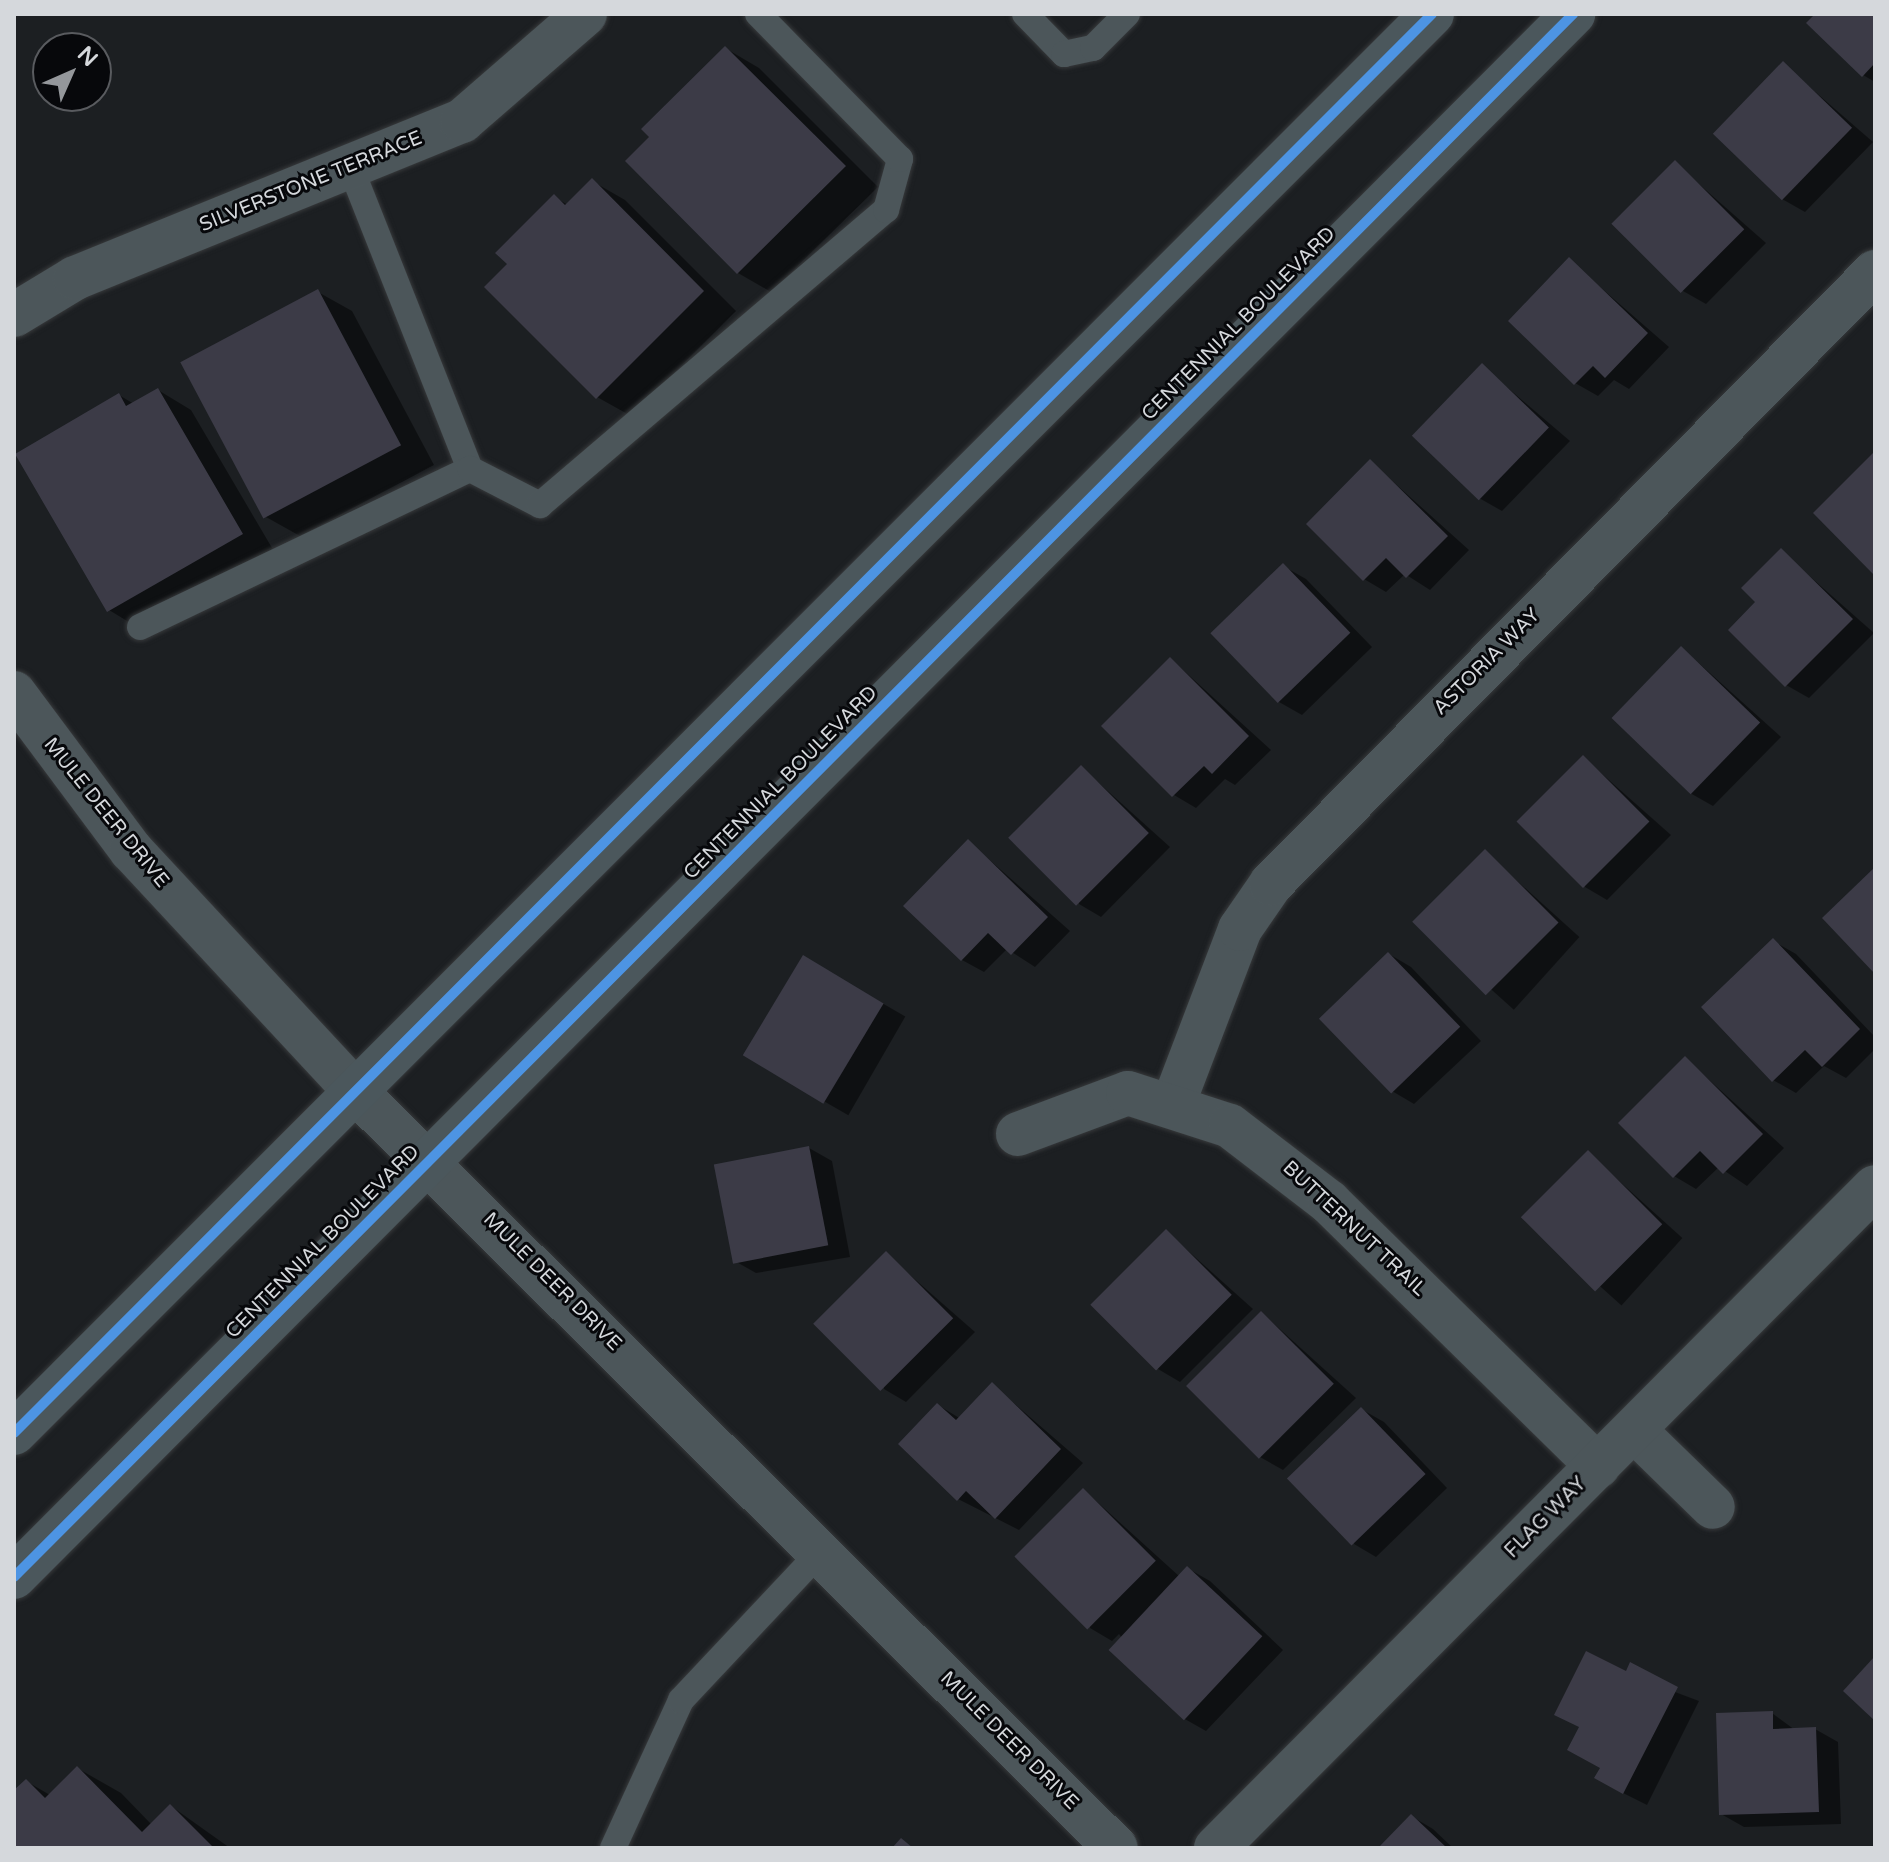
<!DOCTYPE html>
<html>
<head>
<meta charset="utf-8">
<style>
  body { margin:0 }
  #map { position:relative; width:1889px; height:1862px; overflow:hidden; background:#1c1f22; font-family:"Varela Round",sans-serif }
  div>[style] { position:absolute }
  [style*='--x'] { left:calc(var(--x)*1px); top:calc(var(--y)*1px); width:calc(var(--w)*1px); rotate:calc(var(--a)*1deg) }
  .shadow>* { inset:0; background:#0007; transform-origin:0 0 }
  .building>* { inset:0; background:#3c3b47; transform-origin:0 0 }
  .roads { filter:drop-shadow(0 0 2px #37393b) drop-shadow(0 0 2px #37393b) }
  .lane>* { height:26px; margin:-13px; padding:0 13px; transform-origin:13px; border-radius:13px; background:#4c565a }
  .street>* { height:44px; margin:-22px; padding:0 22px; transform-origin:22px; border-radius:22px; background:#4c565a }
  .secondary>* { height:44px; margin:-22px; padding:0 22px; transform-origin:22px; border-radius:22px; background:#4b575c }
  .cycleway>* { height:10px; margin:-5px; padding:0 5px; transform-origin:5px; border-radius:5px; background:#4d94e3 }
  span { translate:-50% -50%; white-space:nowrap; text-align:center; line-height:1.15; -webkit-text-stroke:6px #07080b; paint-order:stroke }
  .street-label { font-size:20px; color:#d5d8dc }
  .frame { position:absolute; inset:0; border:16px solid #d5d8dc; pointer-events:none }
  .north { position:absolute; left:32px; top:32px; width:80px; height:80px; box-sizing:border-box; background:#07080b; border:2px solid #595b5f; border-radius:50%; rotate:45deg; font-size:22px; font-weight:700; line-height:32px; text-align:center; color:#d5d8dc }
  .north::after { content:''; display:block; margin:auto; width:28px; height:36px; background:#94979b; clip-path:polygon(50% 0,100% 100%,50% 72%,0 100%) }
</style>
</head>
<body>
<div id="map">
  <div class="shadow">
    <i style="clip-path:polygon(1818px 14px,1875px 14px,1875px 82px,1863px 75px)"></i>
    <i style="clip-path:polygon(725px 48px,759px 68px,878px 187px,771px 292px,738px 273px)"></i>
    <i style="clip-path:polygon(1783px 64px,1873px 142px,1805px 212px,1782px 199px)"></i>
    <i style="clip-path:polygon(1675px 163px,1766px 243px,1706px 304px,1683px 291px)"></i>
    <i style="clip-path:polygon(592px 181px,625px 200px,736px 311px,631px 416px,597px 397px,509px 264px,554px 197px,568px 205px)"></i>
    <i style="clip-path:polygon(1569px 260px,1669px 347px,1629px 389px,1614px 380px,1598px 396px,1575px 383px)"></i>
    <i style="clip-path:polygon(318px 292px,352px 311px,434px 465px,300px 536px,266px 517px)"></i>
    <i style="clip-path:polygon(1482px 366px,1570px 441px,1502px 511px,1479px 498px)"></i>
    <i style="clip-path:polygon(158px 390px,191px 410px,275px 553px,142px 630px,109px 610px,119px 395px,134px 404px)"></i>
    <i style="clip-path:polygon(1370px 461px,1469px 550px,1430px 590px,1405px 574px,1386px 592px,1364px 579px)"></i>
    <i style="clip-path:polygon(1781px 551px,1874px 633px,1809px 698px,1786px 685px,1758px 602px)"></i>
    <i style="clip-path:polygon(1283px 566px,1306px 579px,1372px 647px,1302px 715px,1279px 702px)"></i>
    <i style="clip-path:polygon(1682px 648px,1781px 737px,1713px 806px,1690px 793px)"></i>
    <i style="clip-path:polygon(1171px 659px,1271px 750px,1235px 785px,1225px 779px,1196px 808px,1174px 795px)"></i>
    <i style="clip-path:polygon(1584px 758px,1671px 835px,1607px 900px,1585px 887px)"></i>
    <i style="clip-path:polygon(1081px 767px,1170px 847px,1101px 917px,1079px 904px)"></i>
    <i style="clip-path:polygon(968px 841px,1070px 931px,1035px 967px,1007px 949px,984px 972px,962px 960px)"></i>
    <i style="left:1485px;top:852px;width:127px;height:98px;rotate:42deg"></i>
    <i style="clip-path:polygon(1773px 941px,1796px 954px,1875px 1037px,1875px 1049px,1846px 1078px,1824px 1066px,1796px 1093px,1773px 1080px)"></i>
    <i style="clip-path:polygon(1389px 954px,1411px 967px,1481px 1041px,1414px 1104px,1392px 1091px,1349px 991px)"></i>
    <i style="left:804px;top:958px;width:117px;height:114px;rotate:30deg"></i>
    <i style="clip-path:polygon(1685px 1058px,1784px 1148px,1747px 1186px,1719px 1167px,1696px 1189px,1674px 1176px)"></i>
    <i style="clip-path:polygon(809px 1148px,832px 1161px,850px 1257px,756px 1273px,733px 1260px)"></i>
    <i style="left:1588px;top:1153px;width:127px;height:91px;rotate:42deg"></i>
    <i style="clip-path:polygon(1167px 1232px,1253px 1309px,1180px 1382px,1158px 1369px)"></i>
    <i style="clip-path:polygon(886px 1254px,975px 1332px,906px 1402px,884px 1389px)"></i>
    <i style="clip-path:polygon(1262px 1313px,1356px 1398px,1283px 1470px,1260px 1457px)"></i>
    <i style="clip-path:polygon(993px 1385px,1083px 1463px,1019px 1530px,958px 1499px,938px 1405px,961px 1419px)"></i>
    <i style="clip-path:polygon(1361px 1409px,1384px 1422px,1447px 1488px,1376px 1557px,1354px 1544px)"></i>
    <i style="clip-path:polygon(1084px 1490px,1179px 1576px,1187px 1568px,1210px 1581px,1283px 1650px,1206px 1731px,1183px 1718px,1119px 1634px,1112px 1641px,1090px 1628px)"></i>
    <i style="clip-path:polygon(1627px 1674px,1699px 1701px,1647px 1805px,1619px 1791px,1602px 1768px)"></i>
    <i style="clip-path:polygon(1772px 1713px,1795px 1730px,1815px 1729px,1838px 1742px,1841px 1824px,1744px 1827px,1721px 1814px)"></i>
    <i style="clip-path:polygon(77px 1768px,121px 1793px,152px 1825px,171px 1806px,230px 1848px,14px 1848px,14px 1793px,26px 1781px,50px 1795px)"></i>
    <i style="clip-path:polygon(1411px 1816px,1433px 1829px,1453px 1848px,1381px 1848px)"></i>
  </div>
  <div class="building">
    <i style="clip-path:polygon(1815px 14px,1875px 14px,1875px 63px,1862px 77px,1806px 23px)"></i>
    <i style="clip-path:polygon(725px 46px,846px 166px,737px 274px,625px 161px,649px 137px,641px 129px)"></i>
    <i style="left:1783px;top:61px;width:96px;height:101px;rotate:44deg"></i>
    <i style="left:1675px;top:160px;width:98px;height:90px;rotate:45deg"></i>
    <i style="clip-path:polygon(592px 178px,704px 291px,596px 399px,484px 287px,507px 264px,495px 253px,554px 194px,565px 205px)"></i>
    <i style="clip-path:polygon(1569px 257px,1648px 333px,1605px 378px,1593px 366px,1574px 385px,1508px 321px)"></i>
    <i style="left:318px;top:289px;width:177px;height:156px;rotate:62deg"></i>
    <i style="left:1482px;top:363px;width:93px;height:101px;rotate:44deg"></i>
    <i style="clip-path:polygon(158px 388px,243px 534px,107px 612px,15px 454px,119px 393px,126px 406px)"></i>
    <i style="clip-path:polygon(1875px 451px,1875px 576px,1813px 513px)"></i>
    <i style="clip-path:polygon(1370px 459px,1448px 536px,1406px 578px,1386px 558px,1363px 581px,1306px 524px)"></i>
    <i style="clip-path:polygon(1781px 548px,1853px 619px,1785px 687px,1728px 630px,1755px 602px,1741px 588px)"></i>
    <i style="left:1283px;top:563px;width:97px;height:101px;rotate:46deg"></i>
    <i style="left:1681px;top:646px;width:110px;height:100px;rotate:44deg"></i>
    <i style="clip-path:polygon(1170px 657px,1249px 736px,1212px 774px,1204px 766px,1172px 797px,1101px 726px)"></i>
    <i style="left:1583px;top:755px;width:94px;height:94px;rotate:45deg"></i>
    <i style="left:1081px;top:765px;width:96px;height:103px;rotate:45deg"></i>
    <i style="clip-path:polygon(968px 839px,1048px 917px,1011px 955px,988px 933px,961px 961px,903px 906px)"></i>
    <i style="left:1485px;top:849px;width:104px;height:103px;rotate:45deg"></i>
    <i style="clip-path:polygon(1875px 867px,1875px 974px,1822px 918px)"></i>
    <i style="clip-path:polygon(1773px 938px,1860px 1029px,1822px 1067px,1805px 1050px,1772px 1082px,1701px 1007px)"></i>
    <i style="left:1388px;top:952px;width:104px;height:96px;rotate:46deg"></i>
    <i style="left:803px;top:955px;width:94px;height:117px;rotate:31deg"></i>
    <i style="clip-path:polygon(1685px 1056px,1763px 1134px,1723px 1174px,1700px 1151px,1673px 1178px,1618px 1123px)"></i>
    <i style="left:809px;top:1146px;width:101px;height:97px;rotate:79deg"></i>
    <i style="left:1588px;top:1150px;width:105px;height:95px;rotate:45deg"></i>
    <i style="left:1166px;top:1229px;width:93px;height:107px;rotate:45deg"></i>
    <i style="left:886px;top:1251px;width:95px;height:103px;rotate:45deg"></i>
    <i style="left:1261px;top:1311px;width:103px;height:106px;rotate:45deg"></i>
    <i style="clip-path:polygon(992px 1382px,1061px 1449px,995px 1519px,966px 1491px,957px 1501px,898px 1444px,937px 1403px,956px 1420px)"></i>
    <i style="left:1361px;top:1407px;width:93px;height:103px;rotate:46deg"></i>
    <i style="left:1083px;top:1488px;width:103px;height:97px;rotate:45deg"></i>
    <i style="left:1187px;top:1566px;width:103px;height:115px;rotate:43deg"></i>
    <i style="clip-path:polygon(1586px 1651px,1626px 1671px,1630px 1662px,1678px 1687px,1623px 1794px,1594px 1778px,1600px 1768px,1567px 1750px,1579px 1727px,1554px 1715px)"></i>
    <i style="clip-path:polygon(1875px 1656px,1875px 1721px,1843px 1691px)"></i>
    <i style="clip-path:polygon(1773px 1711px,1773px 1729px,1816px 1727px,1819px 1812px,1719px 1815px,1716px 1713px)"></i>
    <i style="clip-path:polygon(77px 1766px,142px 1832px,170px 1804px,214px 1848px,14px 1848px,14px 1790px,26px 1779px,45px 1798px)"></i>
    <i style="clip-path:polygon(1411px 1814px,1447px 1848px,1378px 1848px)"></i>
    <i style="clip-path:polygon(901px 1838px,913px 1848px,892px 1848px)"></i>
  </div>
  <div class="roads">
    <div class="lane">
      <i style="--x:1025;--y:14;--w:56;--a:45.7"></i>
      <i style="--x:1064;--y:54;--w:30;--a:-12"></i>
      <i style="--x:1093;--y:48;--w:48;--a:-45"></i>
      <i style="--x:350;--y:166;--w:326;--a:68.4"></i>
      <i style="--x:140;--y:627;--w:366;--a:-25.6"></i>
      <i style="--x:470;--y:469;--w:79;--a:27.2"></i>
      <i style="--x:540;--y:505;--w:455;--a:-40.5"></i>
      <i style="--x:886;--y:210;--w:53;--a:-74.6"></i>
      <i style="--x:900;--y:159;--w:203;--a:-134.4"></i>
      <i style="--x:613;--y:1848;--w:163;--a:-65.3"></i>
      <i style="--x:681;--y:1700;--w:203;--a:-46.8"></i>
    </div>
    <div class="street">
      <i style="--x:14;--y:315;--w:71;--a:-31.2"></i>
      <i style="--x:75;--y:278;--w:418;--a:-22.1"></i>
      <i style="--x:462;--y:121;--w:163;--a:-41"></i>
      <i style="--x:14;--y:693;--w:196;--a:53.3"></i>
      <i style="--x:131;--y:850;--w:329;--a:47.1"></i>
      <i style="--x:355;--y:1091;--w:1073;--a:44.85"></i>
      <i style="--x:1174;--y:1102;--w:185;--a:-69.1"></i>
      <i style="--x:1240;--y:929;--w:55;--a:-55.4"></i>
      <i style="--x:1271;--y:884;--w:860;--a:-45.38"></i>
      <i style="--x:1018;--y:1134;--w:117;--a:-20.4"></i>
      <i style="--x:1128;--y:1093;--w:107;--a:17.9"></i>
      <i style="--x:1230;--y:1126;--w:125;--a:37.5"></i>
      <i style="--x:1329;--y:1202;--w:377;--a:44.5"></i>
      <i style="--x:1634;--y:1430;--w:110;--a:44.3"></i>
      <i style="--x:1216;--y:1848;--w:933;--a:-45.09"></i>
    </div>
    <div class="secondary">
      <i style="--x:14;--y:1433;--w:2006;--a:-45.02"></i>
      <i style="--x:14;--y:1577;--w:2208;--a:-45.07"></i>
    </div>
  </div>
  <div class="cycleway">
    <i style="--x:14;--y:1433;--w:2006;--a:-45.02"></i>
    <i style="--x:14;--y:1577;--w:2208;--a:-45.07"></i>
  </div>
  <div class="street-label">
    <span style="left:311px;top:182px;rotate:-22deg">SILVERSTONE TERRACE</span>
    <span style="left:1239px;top:324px;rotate:-45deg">CENTENNIAL BOULEVARD</span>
    <span style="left:1487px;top:662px;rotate:-45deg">ASTORIA WAY</span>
    <span style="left:781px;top:783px;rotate:-45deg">CENTENNIAL BOULEVARD</span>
    <span style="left:106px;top:813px;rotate:51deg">MULE DEER DRIVE</span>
    <span style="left:1354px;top:1229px;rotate:43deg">BUTTERNUT TRAIL</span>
    <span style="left:323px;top:1242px;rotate:-45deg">CENTENNIAL BOULEVARD</span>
    <span style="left:552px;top:1282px;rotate:45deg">MULE DEER DRIVE</span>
    <span style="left:1546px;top:1518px;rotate:-45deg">FLAG WAY</span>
    <span style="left:1009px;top:1741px;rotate:45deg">MULE DEER DRIVE</span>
  </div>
  <div class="frame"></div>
  <div class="north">N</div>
</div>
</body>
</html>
